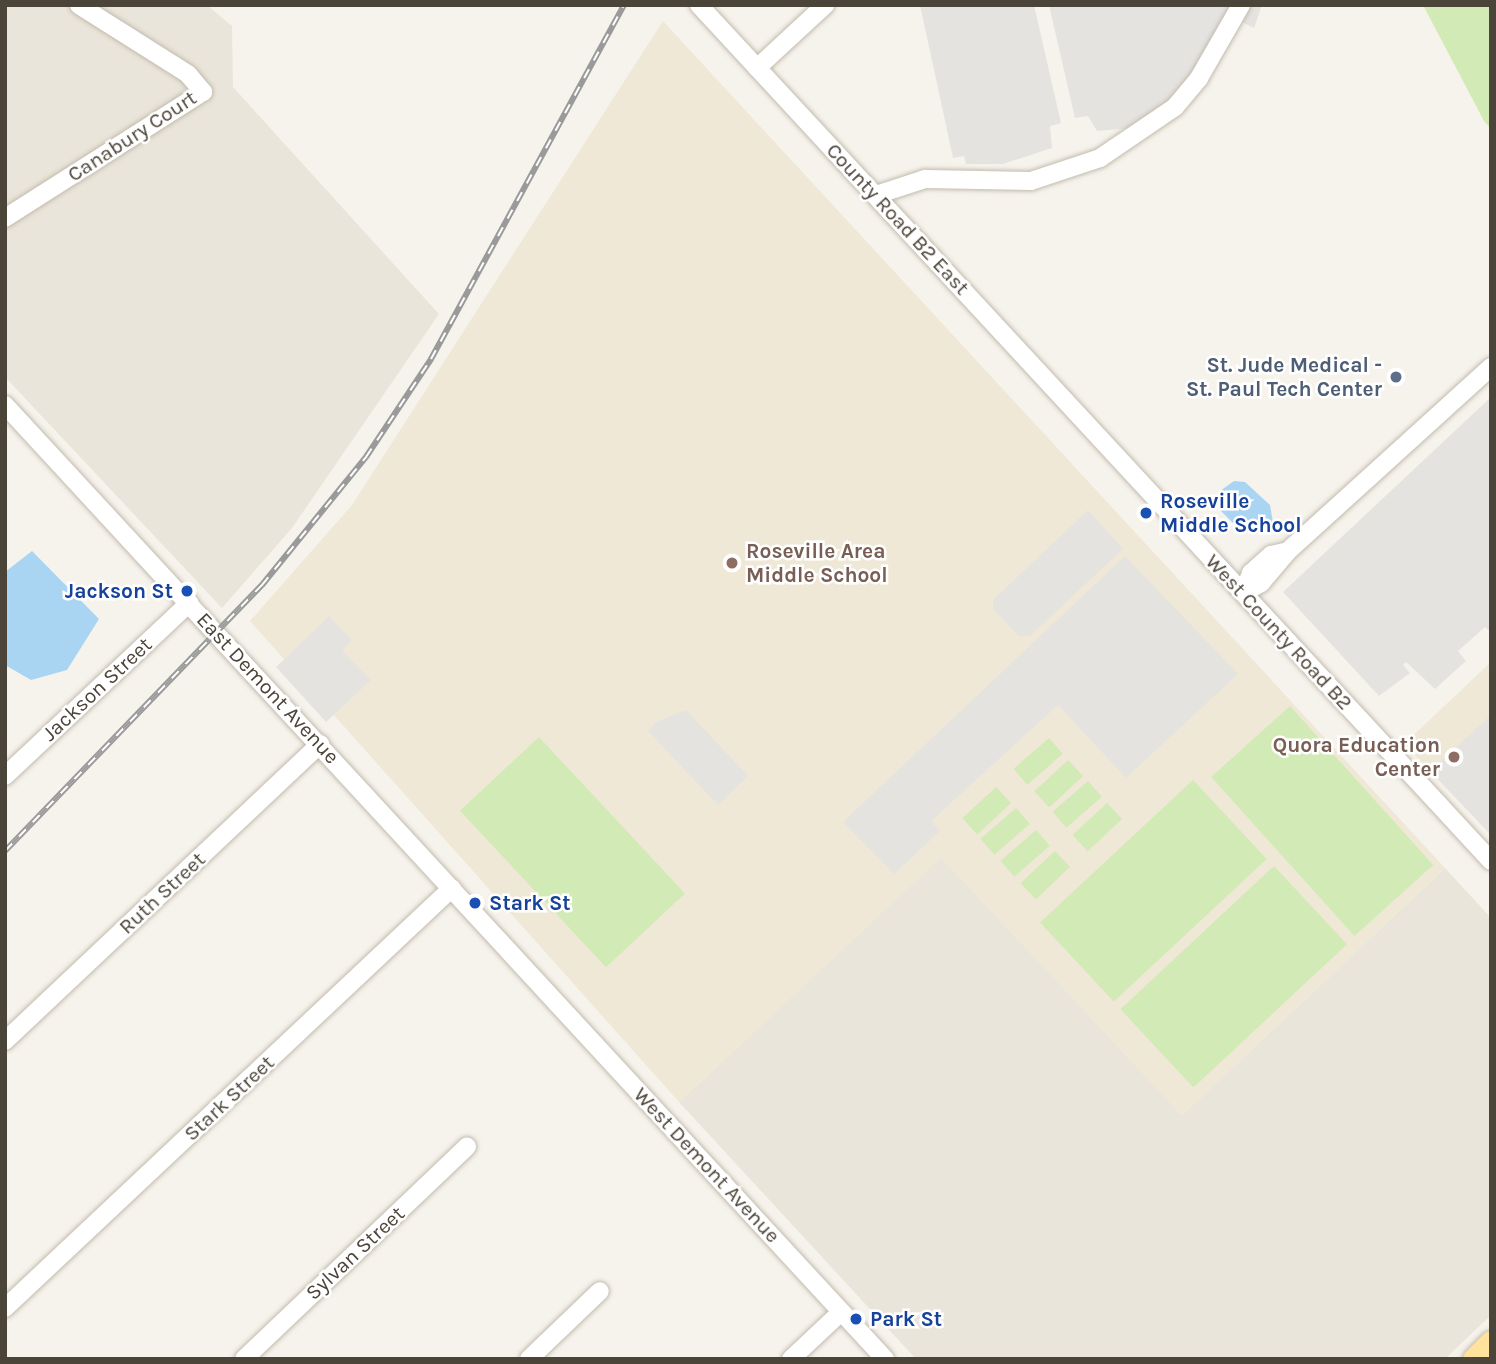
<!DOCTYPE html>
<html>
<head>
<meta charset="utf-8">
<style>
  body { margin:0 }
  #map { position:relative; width:1496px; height:1364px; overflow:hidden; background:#f6f3ec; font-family:Karla,sans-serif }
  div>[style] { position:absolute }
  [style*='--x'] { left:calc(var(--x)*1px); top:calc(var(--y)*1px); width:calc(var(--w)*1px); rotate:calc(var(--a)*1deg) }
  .residential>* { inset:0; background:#eae5da }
  .education>* { inset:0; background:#efe8d6 }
  .green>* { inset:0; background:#d2eab5; transform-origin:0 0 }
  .parking>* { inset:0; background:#e5e3e0 }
  .water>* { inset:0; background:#a9d4f2 }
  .roads { filter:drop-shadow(0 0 2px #c2bbae) drop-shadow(0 0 2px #c2bbae) }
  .minor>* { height:18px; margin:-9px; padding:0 9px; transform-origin:9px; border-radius:9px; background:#fff }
  .major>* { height:23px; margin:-11.5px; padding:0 11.5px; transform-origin:11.5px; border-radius:11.5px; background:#ffe39c }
  .rail>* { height:6px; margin-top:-3px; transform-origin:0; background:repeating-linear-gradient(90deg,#fff 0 10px,#9a9a9a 0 20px); box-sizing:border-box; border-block:2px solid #9a9a9a }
  .dots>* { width:19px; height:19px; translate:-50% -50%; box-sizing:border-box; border:4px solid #fff; border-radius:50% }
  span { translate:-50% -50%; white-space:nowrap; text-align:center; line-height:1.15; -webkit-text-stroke:5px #fff; paint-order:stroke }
  .street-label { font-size:21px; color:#4b4439 }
  .service-label { font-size:21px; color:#4e5e75; font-weight:700 }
  .right { translate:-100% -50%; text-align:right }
  .transit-label { font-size:21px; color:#164399; font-weight:700 }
  .left { translate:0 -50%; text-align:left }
  .education-label { font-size:21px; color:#785e54; font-weight:700 }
  .frame { position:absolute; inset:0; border:7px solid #4b4439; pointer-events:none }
</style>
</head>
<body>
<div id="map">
  <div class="residential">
    <i style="clip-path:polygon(5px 5px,207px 5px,232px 26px,233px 87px,439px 314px,292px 528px,222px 608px,5px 377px)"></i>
    <i style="clip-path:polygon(941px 857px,1182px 1115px,1445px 868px,1491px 918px,1491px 1315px,1445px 1359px,916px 1359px,679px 1102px)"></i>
  </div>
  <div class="education">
    <i style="clip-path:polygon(663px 21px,1445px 868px,1182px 1115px,941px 858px,679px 1102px,250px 621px,352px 505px)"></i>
    <i style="clip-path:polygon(1491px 662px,1491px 835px,1404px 744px)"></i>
  </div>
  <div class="green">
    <i style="clip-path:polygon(1423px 5px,1491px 5px,1491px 129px,1484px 121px)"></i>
    <i style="left:1290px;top:706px;width:214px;height:106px;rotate:48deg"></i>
    <i style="left:539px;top:737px;width:214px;height:108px;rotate:47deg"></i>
    <i style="left:1049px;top:738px;width:21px;height:47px;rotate:49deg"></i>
    <i style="left:1068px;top:760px;width:22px;height:46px;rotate:47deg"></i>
    <i style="left:1193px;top:780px;width:108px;height:209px;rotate:47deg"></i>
    <i style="left:1088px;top:781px;width:21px;height:47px;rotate:49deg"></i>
    <i style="left:996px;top:787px;width:22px;height:46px;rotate:47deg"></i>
    <i style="left:1107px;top:803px;width:22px;height:47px;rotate:47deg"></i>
    <i style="left:1016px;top:808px;width:21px;height:47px;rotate:49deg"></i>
    <i style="left:1036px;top:830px;width:21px;height:47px;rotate:49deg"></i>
    <i style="left:1055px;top:851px;width:22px;height:47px;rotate:47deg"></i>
    <i style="left:1274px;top:866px;width:107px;height:210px;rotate:47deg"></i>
  </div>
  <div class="parking">
    <i style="clip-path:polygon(920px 5px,1034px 5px,1061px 123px,1050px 126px,1052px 148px,1003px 164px,966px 164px,964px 156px,953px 158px)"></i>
    <i style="clip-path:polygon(1049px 5px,1262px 5px,1254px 28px,1229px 16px,1184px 86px,1164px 106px,1131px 128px,1097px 131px,1088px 116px,1075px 118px)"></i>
    <i style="clip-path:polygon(1491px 397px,1491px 632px,1485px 627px,1458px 651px,1466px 661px,1435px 689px,1406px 662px,1403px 665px,1410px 673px,1379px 696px,1283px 592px)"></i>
    <i style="clip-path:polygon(1088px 510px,1123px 549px,1030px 636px,1019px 636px,993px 609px,993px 600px)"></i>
    <i style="clip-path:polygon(1125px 556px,1238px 674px,1126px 778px,1058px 705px,931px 821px,940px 831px,894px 874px,843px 822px)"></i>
    <i style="clip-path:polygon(329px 616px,352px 640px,342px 651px,371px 680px,326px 722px,276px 667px)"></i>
    <i style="clip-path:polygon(686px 710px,748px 776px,718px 805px,648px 731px,656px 722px)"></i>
    <i style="clip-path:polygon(1491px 715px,1491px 835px,1430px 771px)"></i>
  </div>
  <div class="water">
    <i style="clip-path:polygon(1234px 481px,1245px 482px,1270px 505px,1273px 523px,1262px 534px,1241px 531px,1221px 511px,1220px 491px)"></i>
    <i style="clip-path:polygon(32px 551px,99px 619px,67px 670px,31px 680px,5px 665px,5px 572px)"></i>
  </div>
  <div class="roads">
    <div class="minor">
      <i style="--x:699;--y:5;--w:1166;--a:47.22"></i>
      <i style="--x:757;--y:68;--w:93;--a:-42.8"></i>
      <i style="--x:876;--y:195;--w:52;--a:-18.1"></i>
      <i style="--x:925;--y:179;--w:106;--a:1.1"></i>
      <i style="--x:1031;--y:181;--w:73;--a:-18.4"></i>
      <i style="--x:1100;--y:158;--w:91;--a:-34.2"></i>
      <i style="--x:1175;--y:107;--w:38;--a:-50"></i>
      <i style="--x:1199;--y:78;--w:84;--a:-60.1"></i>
      <i style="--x:5;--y:218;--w:235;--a:-32.5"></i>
      <i style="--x:203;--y:92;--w:23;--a:-130"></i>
      <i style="--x:188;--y:74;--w:129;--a:-147.7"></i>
      <i style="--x:5;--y:405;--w:1298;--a:47.31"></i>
      <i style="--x:1243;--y:593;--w:21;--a:-29"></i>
      <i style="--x:1261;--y:583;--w:42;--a:-49.8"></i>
      <i style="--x:1288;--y:551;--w:274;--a:-42.2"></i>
      <i style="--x:1243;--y:593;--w:22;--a:-68"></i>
      <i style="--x:1251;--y:573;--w:27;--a:-42"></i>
      <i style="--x:1271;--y:555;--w:17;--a:-13"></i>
      <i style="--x:5;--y:776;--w:253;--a:-43.2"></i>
      <i style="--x:5;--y:1041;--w:433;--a:-43.3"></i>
      <i style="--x:5;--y:1308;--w:613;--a:-43.22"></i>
      <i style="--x:244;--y:1359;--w:308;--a:-43.6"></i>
      <i style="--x:529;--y:1359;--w:98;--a:-43.8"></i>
      <i style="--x:791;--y:1359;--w:69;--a:-43.2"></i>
    </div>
    <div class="major">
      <i style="--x:1474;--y:1359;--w:24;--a:-45"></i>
    </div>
  </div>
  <div class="rail">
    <i style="--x:5;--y:851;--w:370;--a:-46"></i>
    <i style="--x:262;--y:585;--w:165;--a:-50.9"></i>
    <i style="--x:366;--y:457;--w:118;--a:-56.4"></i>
    <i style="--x:431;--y:359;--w:403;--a:-61.4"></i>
  </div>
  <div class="dots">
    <i style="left:1396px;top:377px;background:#5c6f8a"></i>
    <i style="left:1146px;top:513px;background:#1a4fb4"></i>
    <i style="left:732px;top:563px;background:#8d6e63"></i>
    <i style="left:187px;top:591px;background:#1a4fb4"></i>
    <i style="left:1454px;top:757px;background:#8d6e63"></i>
    <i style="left:475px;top:903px;background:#1a4fb4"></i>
    <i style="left:856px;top:1319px;background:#1a4fb4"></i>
  </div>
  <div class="street-label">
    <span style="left:132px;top:136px;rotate:-33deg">Canabury Court</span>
    <span style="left:898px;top:219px;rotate:47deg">County Road B2 East</span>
    <span style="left:1279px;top:632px;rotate:47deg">West County Road B2</span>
    <span style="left:268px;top:688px;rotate:47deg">East Demont Avenue</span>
    <span style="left:97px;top:689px;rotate:-43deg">Jackson Street</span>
    <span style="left:162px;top:893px;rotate:-43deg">Ruth Street</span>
    <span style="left:229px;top:1098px;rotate:-43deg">Stark Street</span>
    <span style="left:707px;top:1165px;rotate:47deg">West Demont Avenue</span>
    <span style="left:355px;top:1253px;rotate:-43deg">Sylvan Street</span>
  </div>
  <div class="service-label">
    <span class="right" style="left:1382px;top:377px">St. Jude Medical -<br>St. Paul Tech Center</span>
  </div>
  <div class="transit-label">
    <span class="left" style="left:1160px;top:513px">Roseville<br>Middle School</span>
    <span class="right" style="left:173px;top:591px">Jackson St</span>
    <span class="left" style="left:489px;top:903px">Stark St</span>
    <span class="left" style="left:870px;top:1319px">Park St</span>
  </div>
  <div class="education-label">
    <span class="left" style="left:746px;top:563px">Roseville Area<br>Middle School</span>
    <span class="right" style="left:1440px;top:757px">Quora Education<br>Center</span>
  </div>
  <div class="frame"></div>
</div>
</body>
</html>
